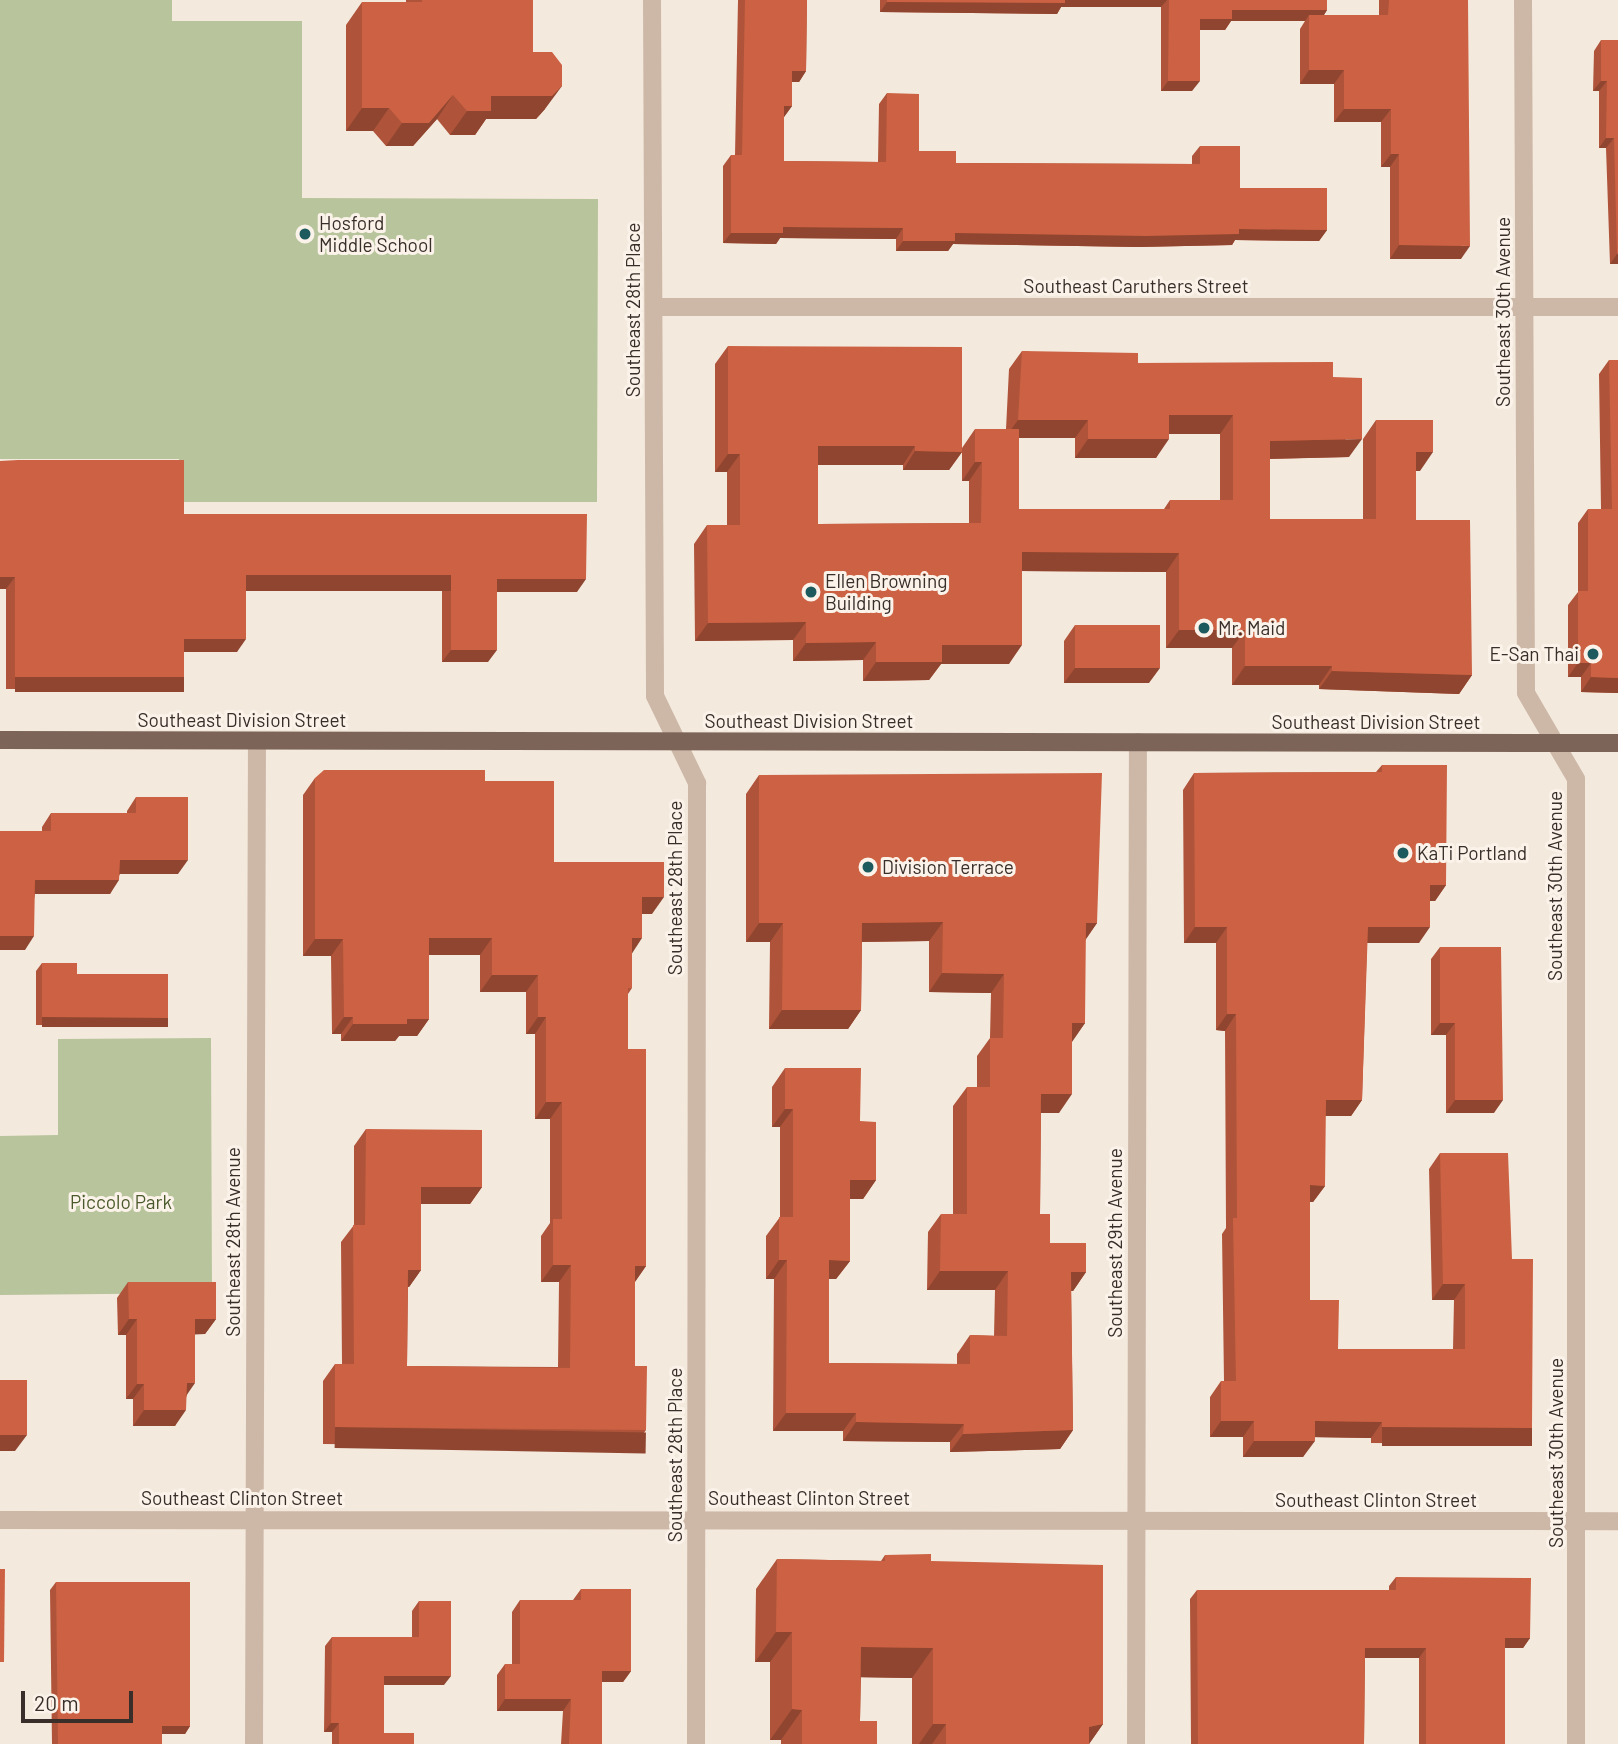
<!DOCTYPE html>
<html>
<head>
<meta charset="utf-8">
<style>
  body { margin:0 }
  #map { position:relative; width:1618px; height:1744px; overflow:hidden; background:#f4e9dd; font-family:Barlow,sans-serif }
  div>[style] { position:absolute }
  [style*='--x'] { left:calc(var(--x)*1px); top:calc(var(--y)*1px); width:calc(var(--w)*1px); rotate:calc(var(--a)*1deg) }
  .green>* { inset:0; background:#b7c49c }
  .minor>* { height:18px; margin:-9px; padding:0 9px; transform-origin:9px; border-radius:9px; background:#cdb8a8 }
  .major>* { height:18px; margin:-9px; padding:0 9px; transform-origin:9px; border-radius:9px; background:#7c6459 }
  .wall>* { inset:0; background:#af543a }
  .shaded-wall>* { inset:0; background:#8f452f; transform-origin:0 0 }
  .building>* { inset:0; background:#cc6243; transform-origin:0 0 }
  .dots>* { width:19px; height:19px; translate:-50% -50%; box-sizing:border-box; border:4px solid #fbf3ea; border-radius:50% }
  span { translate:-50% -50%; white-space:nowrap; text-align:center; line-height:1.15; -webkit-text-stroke:6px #fbf3ea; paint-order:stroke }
  .poi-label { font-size:19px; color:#392e29 }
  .left { translate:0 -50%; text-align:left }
  .right { translate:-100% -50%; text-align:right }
  .street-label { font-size:19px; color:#392e29 }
  .park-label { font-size:19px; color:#49592b }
  .scale { position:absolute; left:21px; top:1691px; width:112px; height:32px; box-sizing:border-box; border:4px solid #392e29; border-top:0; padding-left:9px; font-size:21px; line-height:24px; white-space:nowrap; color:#392e29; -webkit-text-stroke:5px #fbf3ea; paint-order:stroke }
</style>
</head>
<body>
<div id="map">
  <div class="green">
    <i style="clip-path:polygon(0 0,172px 0,172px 21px,302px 21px,302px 198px,598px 199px,597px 502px,179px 502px,179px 459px,0 459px)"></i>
    <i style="clip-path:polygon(211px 1038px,212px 1293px,0 1295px,0 1136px,58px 1135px,58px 1039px)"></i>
  </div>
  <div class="minor">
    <i style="--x:652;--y:0;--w:696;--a:89.75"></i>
    <i style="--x:655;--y:696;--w:97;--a:64.2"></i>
    <i style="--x:697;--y:783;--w:961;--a:90.06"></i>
    <i style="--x:1523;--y:0;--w:693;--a:89.75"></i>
    <i style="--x:1526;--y:693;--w:99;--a:59.8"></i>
    <i style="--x:1576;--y:779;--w:965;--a:90"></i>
    <i style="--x:654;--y:307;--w:964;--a:0"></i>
    <i style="--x:0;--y:1520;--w:1618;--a:0.04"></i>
    <i style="--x:254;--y:1744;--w:1003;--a:-89.83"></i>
    <i style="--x:1136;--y:1744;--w:1002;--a:-89.89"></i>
  </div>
  <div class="major">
    <i style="--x:0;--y:740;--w:1618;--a:0.11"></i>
  </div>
  <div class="wall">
    <i style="clip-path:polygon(406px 0,533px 0,533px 52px,545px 109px,536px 119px,486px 119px,475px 135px,450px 135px,437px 119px,413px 146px,386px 146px,373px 131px,346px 131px,346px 25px,362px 2px,406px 2px)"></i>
    <i style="clip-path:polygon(738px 0,807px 0,806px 71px,799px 82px,792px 82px,792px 106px,784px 117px,784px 161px,878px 162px,879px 104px,887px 93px,919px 151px,956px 163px,1192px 164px,1192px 156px,1200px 146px,1240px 188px,1327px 230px,1319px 241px,1235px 240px,1232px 245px,1138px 247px,953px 244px,948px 251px,896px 251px,896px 239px,780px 238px,776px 244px,723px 243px,723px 166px,731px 155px,735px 155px)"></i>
    <i style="clip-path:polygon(880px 0,1327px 0,1327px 10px,1324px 15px,1379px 15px,1379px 0,1468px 0,1461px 259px,1390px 259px,1390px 167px,1381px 167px,1381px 122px,1334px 122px,1334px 84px,1300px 84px,1300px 29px,1305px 21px,1231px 21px,1225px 30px,1200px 30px,1192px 91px,1161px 91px,1161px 7px,1061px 7px,1057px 14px,880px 12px)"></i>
    <i style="clip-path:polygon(1601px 40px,1618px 40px,1618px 264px,1610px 264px,1606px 148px,1599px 148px,1599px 91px,1593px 91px,1594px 51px)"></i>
    <i style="clip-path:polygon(evenodd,728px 346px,962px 452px,949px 470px,903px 470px,903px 465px,818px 465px,818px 524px,969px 523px,969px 481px,962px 481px,962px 448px,975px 429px,1006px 429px,1009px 369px,1022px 351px,1138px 363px,1333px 377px,1349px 457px,1270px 459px,1270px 519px,1363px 519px,1363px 439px,1376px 420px,1420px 471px,1416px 471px,1416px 520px,1472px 675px,1459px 694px,1319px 689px,1319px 685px,1232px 685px,1232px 648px,1166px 648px,1166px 572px,1022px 571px,1009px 664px,941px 664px,929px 680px,863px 681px,863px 660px,793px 661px,793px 640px,695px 641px,694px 544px,707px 525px,727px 525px,727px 472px,715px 472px,715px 364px,728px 346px,1169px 434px,1220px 434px,1220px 500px,1170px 500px,1164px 509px,1019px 509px,1019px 438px,1075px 438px,1075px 458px,1156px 458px,1169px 434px)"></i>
    <i style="clip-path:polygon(1609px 360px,1618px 360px,1618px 693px,1581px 692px,1581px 677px,1568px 677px,1568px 605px,1578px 592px,1578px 523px,1588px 509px,1601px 509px,1599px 374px)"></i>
    <i style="clip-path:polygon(0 461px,184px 514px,577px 592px,497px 592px,488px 662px,442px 662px,442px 588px,246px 588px,237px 652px,184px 652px,184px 677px,175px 689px,6px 689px,6px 589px,0 589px)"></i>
    <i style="clip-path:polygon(1075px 625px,1149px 683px,1064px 683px,1064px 641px)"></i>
    <i style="clip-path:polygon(1382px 765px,1446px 885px,1435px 901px,1430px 901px,1419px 943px,1367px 943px,1362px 1100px,1351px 1116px,1325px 1116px,1325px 1186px,1313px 1202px,1310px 1202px,1310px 1300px,1338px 1349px,1453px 1349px,1454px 1300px,1432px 1300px,1429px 1169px,1440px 1153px,1512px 1259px,1532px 1428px,1521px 1444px,1371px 1443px,1371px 1438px,1315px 1437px,1303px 1457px,1243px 1457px,1243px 1437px,1210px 1437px,1210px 1397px,1221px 1381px,1224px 1381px,1222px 1234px,1226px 1228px,1225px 1031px,1216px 1030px,1216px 943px,1184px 943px,1183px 790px,1194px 773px,1376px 772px)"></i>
    <i style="clip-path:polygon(759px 775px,1097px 923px,1085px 940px,1085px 1023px,1072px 1041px,1059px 1113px,1041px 1113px,1040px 1214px,1050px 1243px,1086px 1272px,1073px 1291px,1071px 1291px,1073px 1430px,1060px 1449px,950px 1452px,950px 1442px,843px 1441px,843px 1431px,773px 1431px,774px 1279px,766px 1279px,766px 1236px,780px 1217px,780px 1127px,772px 1127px,772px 1087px,785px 1068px,860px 1121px,876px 1180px,863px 1199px,850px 1199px,850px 1261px,836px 1279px,829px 1279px,829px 1363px,957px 1364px,957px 1354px,970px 1335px,994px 1336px,995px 1290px,927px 1290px,928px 1232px,941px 1214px,953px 1214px,953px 1106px,967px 1087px,977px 1087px,977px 1056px,990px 1038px,991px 993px,929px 992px,929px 941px,862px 942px,861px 1010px,848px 1029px,769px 1029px,770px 942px,746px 942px,746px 794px)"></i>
    <i style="clip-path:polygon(315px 778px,485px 781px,554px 862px,652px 914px,642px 914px,632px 952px,632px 988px,628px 994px,628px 1049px,646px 1266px,635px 1282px,635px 1366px,646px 1430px,634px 1447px,323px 1444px,323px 1381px,335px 1364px,342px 1364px,341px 1242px,354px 1225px,354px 1146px,366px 1129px,482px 1187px,470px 1204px,421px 1204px,421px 1270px,409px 1287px,408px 1287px,407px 1366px,558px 1367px,559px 1282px,541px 1282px,541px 1236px,550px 1223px,550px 1119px,535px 1119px,535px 1034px,526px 1034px,526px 992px,480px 992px,480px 955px,429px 955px,429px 1019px,417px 1036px,399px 1036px,395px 1041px,341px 1041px,341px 1034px,332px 1034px,331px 956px,303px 956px,303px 795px)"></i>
    <i style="clip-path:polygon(136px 797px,178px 874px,120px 874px,110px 894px,35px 894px,25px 950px,0 950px,42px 831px,42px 827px,51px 813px,127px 813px,127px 811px)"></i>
    <i style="clip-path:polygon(1440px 947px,1494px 1113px,1446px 1113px,1446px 1035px,1431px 1035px,1431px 959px)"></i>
    <i style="clip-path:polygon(42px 963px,77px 974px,168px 1018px,162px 1026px,36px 1025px,36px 971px)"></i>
    <i style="clip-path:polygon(128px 1282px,216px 1319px,205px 1334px,195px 1334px,187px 1395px,175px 1426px,133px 1426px,133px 1399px,126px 1399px,126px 1335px,118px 1335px,117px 1298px)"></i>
    <i style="clip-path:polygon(885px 1555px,931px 1561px,1103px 1724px,1089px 1744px,912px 1744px,912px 1678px,861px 1677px,860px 1721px,877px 1744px,781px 1744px,781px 1740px,770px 1740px,770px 1662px,755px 1662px,756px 1589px,777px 1559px,881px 1561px)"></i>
    <i style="clip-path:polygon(1396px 1577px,1530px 1638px,1523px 1648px,1505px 1648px,1505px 1744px,1419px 1744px,1419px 1658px,1365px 1658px,1364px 1744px,1191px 1744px,1190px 1599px,1197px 1590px,1389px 1590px,1389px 1586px)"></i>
    <i style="clip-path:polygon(56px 1582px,190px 1726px,185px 1734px,162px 1734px,162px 1744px,52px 1744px,50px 1590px)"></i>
    <i style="clip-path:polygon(581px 1589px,631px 1671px,623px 1682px,602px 1682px,602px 1744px,561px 1744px,563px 1711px,497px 1711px,497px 1675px,505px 1664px,512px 1664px,512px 1612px,520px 1600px,573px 1600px)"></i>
    <i style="clip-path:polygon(419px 1601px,444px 1685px,384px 1685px,384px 1733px,414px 1744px,332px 1744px,332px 1732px,324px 1732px,325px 1646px,332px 1637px,412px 1637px,412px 1611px)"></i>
  </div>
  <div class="shaded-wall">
    <i style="clip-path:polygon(1062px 0,1167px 0,1161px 7px,1061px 7px,1057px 14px,880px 12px,887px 2px)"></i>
    <i style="clip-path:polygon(1232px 10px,1327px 10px,1320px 21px,1309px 15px,1305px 21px,1231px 21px,1225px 30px,1193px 30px,1200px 19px)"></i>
    <i style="clip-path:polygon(1309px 70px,1344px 70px,1334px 84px,1300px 84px)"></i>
    <i style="clip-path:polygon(792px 71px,806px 71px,799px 82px,784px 82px)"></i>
    <i style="clip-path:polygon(1168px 81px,1200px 81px,1192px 91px,1161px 91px)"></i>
    <i style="clip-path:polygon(1601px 81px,1607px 81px,1599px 91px,1593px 91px)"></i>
    <i style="clip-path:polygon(562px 86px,545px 109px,536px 119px,486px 119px,475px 135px,450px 135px,467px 111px,491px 96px)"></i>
    <i style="clip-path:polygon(453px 95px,437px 119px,413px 146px,386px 146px,402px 123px)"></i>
    <i style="clip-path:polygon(784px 106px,792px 106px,784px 117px)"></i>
    <i style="clip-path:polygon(362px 108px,389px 108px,373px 131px,346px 131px)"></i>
    <i style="clip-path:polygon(1344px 109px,1391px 109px,1381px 122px,1334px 122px)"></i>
    <i style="clip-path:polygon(1606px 138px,1614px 138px,1606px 148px,1599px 148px)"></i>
    <i style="clip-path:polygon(1391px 154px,1399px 154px,1390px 167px,1381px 167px)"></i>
    <i style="clip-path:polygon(783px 227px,903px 228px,896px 239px,780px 238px,776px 244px,723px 243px,731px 233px)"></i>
    <i style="clip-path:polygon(1239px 229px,1327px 230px,1319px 241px,1235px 240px,1232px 245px,1138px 247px,953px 244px,948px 251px,896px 251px,903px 241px,955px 233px)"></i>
    <i style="clip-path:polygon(1399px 245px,1470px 246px,1461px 259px,1390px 259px)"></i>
    <i style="clip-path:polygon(1617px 254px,1618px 254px,1618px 264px,1610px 264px)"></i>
    <i style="clip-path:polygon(1169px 415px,1233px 415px,1220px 434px,1156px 434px)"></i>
    <i style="clip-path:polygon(1018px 420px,1088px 420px,1075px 438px,1005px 438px)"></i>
    <i style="clip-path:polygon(1088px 439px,1169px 439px,1156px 458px,1075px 458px)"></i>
    <i style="clip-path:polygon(1362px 439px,1349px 457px,1257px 459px,1270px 441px)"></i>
    <i style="clip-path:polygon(818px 446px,915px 446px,903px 465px,805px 465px)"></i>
    <i style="clip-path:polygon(915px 451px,962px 452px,949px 470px,903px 470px)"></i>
    <i style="clip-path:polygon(1416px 452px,1433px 452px,1420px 471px,1403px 471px)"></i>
    <i style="clip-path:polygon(728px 454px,740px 454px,727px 472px,715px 472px)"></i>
    <i style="clip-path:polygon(975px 462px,982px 462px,969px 481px,962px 481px)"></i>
    <i style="clip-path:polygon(1022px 552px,1179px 553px,1166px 572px,1009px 571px)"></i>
    <i style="left:246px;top:575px;width:205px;height:16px"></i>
    <i style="clip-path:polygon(0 577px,15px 577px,6px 589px,0 589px)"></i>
    <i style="clip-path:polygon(497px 579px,586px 579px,577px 592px,488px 592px)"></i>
    <i style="clip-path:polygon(806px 622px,793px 640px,695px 641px,708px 623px)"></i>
    <i style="clip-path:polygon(1179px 630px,1245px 630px,1232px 648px,1166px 648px)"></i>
    <i style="clip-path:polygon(184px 639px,246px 639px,237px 652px,175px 652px)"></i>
    <i style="clip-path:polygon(876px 642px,863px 660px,793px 661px,806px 643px)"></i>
    <i style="clip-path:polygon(942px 645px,1022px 645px,1009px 664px,941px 664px,929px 680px,863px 681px,876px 662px)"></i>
    <i style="clip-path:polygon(451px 650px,497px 650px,488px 662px,442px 662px)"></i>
    <i style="clip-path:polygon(1578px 663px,1591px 663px,1581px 677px,1568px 677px)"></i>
    <i style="clip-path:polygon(1245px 666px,1332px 666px,1319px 685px,1232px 685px)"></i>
    <i style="clip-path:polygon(1075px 668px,1160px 668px,1149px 683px,1064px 683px)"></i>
    <i style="clip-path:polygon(1332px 671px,1472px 675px,1459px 694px,1319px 689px)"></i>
    <i style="left:15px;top:677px;width:169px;height:15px"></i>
    <i style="clip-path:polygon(1591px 677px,1618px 678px,1618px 693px,1581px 692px)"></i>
    <i style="clip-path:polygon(120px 860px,188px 860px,178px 874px,110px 874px)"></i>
    <i style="clip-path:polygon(35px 880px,119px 880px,110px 894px,25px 894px)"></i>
    <i style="clip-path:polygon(1430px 885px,1446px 885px,1435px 901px,1419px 901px)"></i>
    <i style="clip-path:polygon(642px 897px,664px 897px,652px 914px,630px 914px)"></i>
    <i style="clip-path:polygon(943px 922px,929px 941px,849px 942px,862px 923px)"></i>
    <i style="clip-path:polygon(759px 923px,783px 923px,770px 942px,746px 942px)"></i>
    <i style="clip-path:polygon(1086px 923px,1097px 923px,1084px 942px)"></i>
    <i style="clip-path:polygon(1195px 927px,1227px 927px,1216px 943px,1184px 943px)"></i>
    <i style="clip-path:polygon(1368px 927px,1430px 927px,1419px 943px,1356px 943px)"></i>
    <i style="clip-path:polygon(0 936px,34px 936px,25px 950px,0 950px)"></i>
    <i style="clip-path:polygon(429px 938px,492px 938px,480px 955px,417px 955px)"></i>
    <i style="clip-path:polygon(632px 938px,642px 938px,631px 955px)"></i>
    <i style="clip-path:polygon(315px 939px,343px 939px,331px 956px,303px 956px)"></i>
    <i style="clip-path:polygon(942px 973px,1004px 974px,991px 993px,929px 992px)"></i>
    <i style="clip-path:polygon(492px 975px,538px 975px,526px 992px,480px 992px)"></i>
    <i style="clip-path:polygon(782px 1010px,861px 1010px,848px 1029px,769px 1029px)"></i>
    <i style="clip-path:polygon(1227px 1014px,1236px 1014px,1225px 1031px,1216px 1030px)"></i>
    <i style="left:42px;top:1017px;width:126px;height:10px"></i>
    <i style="clip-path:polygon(344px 1017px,353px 1017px,341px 1034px,332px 1034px)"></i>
    <i style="clip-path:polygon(538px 1017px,546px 1017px,535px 1034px,526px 1034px)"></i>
    <i style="clip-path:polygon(407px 1019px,429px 1019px,417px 1036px,399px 1036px,395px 1041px,341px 1041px,353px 1024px)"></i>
    <i style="clip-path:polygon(1072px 1023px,1085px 1023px,1072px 1042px)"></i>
    <i style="clip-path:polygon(1440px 1023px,1455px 1023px,1446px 1035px,1431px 1035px)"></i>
    <i style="clip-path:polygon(1041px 1094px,1072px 1094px,1059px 1113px,1027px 1113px)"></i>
    <i style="clip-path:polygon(1326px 1100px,1362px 1100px,1351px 1116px,1314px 1116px)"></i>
    <i style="clip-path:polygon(1455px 1100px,1503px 1100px,1494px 1113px,1446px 1113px)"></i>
    <i style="clip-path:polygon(546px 1102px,562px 1102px,550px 1119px,535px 1119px)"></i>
    <i style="clip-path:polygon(785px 1109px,793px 1109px,780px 1127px,772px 1127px)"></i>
    <i style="clip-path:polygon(850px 1180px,876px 1180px,863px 1199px,836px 1199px)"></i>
    <i style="clip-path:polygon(1310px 1185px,1325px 1186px,1313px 1202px,1298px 1201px)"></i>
    <i style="clip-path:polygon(421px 1187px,482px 1187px,470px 1204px,409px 1204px)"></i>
    <i style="clip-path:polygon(779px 1260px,787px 1260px,774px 1279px,766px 1279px)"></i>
    <i style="clip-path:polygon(829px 1260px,850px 1261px,836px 1279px,816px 1279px)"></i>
    <i style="clip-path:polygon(553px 1265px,571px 1265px,559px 1282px,541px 1282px)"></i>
    <i style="clip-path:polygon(635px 1266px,646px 1266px,634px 1283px)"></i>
    <i style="clip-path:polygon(408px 1270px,421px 1270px,409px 1287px,396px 1287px)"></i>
    <i style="clip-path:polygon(940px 1271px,1008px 1271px,995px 1290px,927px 1290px)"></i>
    <i style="clip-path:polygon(1071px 1272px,1086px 1272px,1073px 1291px,1057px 1290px)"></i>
    <i style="clip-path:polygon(1443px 1284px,1465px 1284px,1454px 1300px,1432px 1300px)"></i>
    <i style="clip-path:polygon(129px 1319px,137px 1319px,126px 1335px,118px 1335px)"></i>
    <i style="clip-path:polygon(195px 1319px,216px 1319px,205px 1334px,184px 1335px)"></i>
    <i style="clip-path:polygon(187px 1383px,195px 1383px,184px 1399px)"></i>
    <i style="clip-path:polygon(137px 1384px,144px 1384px,133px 1399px,126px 1399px)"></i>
    <i style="clip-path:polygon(144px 1410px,186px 1410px,175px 1426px,133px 1426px)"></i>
    <i style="clip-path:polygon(786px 1413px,856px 1413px,843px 1431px,773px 1431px)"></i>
    <i style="clip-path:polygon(1221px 1421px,1254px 1421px,1243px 1437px,1210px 1437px)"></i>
    <i style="clip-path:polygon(1315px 1421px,1382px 1422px,1371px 1438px,1304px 1437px)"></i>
    <i style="clip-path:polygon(856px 1422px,964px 1424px,950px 1442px,843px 1441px)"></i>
    <i style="left:335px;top:1427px;width:311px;height:21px;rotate:1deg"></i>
    <i style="left:1382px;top:1427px;width:150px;height:19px"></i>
    <i style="clip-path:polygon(1073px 1430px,1060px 1449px,950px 1452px,963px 1434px)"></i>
    <i style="clip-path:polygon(0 1435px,27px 1435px,15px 1451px,0 1451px)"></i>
    <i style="clip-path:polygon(1254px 1441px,1315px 1441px,1303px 1457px,1243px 1457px)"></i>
    <i style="clip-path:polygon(776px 1632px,792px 1632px,770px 1662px,755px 1662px)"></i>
    <i style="clip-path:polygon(1505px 1638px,1530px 1638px,1523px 1648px,1498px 1648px)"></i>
    <i style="clip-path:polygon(861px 1647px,933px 1648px,912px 1678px,840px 1677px)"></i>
    <i style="clip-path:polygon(1365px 1648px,1426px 1648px,1419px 1658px,1358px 1658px)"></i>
    <i style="clip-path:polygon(602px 1671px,631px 1671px,623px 1682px,595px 1682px)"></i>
    <i style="clip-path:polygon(384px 1676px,451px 1676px,444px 1685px,378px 1685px)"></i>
    <i style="clip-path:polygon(505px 1699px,571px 1699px,563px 1711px,497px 1711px)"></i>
    <i style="clip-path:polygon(792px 1709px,802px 1710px,781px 1740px,770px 1740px)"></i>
    <i style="clip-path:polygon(331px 1723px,339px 1723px,332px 1732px,324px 1732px)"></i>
    <i style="clip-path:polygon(933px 1724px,946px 1724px,932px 1744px,919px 1744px)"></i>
    <i style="clip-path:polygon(1103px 1724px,1089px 1744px,1089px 1727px)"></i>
    <i style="clip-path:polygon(162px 1726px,190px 1726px,185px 1734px,157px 1734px)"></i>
  </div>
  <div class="building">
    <i style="clip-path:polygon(422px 0,533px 0,533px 52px,552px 52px,562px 65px,562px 86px,552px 96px,491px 96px,491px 111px,467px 111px,453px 95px,429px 123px,402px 123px,389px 108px,362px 108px,362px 2px,422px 2px)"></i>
    <i style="clip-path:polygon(745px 0,807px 0,806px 71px,792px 71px,792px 106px,784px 106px,784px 161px,886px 162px,887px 93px,919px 94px,919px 151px,956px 151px,956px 163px,1200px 164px,1200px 146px,1240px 146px,1240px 188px,1327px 188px,1327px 230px,1239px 229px,1239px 234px,1146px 236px,955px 233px,955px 241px,903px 241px,903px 228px,783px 227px,783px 233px,731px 233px,731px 155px,742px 155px)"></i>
    <i style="clip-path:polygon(887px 0,1065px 0,1065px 3px,887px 2px)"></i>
    <i style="clip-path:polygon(1169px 0,1327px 0,1327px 10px,1232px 10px,1232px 19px,1200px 19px,1200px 81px,1168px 81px)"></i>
    <i style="clip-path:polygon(1389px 0,1468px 0,1470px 246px,1399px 245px,1399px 154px,1391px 154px,1391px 109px,1344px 109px,1344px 70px,1309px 70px,1309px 15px,1388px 15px)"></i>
    <i style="clip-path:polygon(1601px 40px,1618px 40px,1618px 254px,1617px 254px,1614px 138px,1606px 138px,1607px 81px,1601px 81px)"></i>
    <i style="clip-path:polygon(728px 346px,962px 347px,962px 452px,915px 451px,915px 446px,818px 446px,818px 524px,981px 523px,982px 462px,975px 462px,975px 429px,1019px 429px,1019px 509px,1170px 509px,1170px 500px,1233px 500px,1233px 415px,1169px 415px,1169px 439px,1088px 439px,1088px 420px,1018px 420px,1022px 351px,1138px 353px,1138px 363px,1333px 362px,1333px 377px,1362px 378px,1362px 439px,1270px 441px,1270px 519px,1376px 519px,1376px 420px,1433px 420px,1433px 452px,1416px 452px,1416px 520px,1470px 520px,1472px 675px,1332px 671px,1332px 666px,1245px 666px,1245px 630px,1179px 630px,1179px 553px,1022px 552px,1022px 645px,942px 645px,942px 662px,876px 662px,876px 642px,806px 643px,806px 622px,708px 623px,707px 525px,740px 525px,740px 454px,728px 454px)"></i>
    <i style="clip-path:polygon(1609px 360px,1618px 360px,1618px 678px,1591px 677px,1591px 663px,1578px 663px,1578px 591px,1588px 591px,1588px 509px,1612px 509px)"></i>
    <i style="clip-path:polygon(18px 460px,184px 460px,184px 514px,587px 514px,586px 579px,497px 579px,497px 650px,451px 650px,451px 575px,246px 575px,246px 639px,184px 639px,184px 677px,15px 677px,15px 577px,0 577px,0 461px)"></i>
    <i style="left:1075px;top:625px;width:85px;height:43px"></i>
    <i style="clip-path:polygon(1382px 765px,1447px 765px,1446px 885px,1430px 885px,1430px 927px,1368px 927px,1362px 1100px,1326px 1100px,1325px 1186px,1310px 1185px,1310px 1300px,1339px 1300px,1338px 1349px,1465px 1349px,1465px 1284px,1443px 1284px,1440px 1153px,1508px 1153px,1512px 1259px,1533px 1259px,1532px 1428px,1382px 1427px,1382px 1422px,1315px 1421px,1315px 1441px,1254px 1441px,1254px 1421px,1221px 1421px,1221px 1381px,1236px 1381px,1233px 1218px,1237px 1218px,1236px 1014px,1227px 1014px,1227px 927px,1195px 927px,1194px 773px,1382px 772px)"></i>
    <i style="clip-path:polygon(324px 770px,485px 770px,485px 781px,554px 781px,554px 862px,664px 862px,664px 897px,642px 897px,642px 938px,632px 938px,632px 988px,628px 988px,628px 1049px,646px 1049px,646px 1266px,635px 1266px,635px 1366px,647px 1366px,646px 1430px,335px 1427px,335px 1364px,354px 1364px,353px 1225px,365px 1225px,366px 1129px,482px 1130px,482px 1187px,421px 1187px,421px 1270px,408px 1270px,407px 1366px,570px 1368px,571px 1265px,553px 1265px,553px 1219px,562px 1219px,562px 1102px,546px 1102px,546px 1017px,538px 1017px,538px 975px,492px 975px,492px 938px,429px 938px,429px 1019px,407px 1019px,407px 1024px,353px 1024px,353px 1017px,344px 1017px,343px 939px,315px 939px,315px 778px)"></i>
    <i style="clip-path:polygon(1102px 773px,1097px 923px,1086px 923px,1085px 1023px,1072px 1023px,1072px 1094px,1041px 1094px,1040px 1214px,1050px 1214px,1050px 1243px,1086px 1243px,1086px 1272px,1071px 1272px,1073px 1430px,963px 1434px,964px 1424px,856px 1422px,856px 1413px,786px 1413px,787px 1260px,779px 1260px,779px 1217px,793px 1217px,793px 1109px,785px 1109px,785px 1068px,861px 1068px,860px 1121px,876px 1122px,876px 1180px,850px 1180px,850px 1261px,829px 1260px,829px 1363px,970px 1364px,970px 1335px,1007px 1336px,1008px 1271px,940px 1271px,941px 1214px,967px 1214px,967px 1087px,990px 1087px,990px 1038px,1003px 1038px,1004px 974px,942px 973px,943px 922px,862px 923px,861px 1010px,782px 1010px,783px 923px,759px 923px,759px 775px)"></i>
    <i style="clip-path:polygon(136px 797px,188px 797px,188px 860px,120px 860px,119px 880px,35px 880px,34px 936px,0 936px,0 831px,51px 831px,51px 813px,136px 813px)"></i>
    <i style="clip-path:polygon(1440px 947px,1501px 947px,1503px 1100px,1455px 1100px,1455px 1023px,1440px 1023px)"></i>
    <i style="clip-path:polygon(42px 963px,77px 963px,77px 974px,168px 974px,168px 1018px,42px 1017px)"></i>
    <i style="clip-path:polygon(128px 1282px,216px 1282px,216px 1319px,195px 1319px,195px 1383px,187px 1383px,186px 1410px,144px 1410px,144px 1384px,137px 1384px,137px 1319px,129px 1319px)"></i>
    <i style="left:0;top:1380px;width:27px;height:55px"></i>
    <i style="clip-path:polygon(931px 1554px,931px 1561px,1103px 1565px,1103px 1724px,1089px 1727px,1089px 1744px,946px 1744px,946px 1724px,933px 1724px,933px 1648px,861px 1647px,860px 1721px,877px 1721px,877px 1744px,802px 1744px,802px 1710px,792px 1709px,792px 1632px,776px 1632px,777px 1559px,885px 1561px,885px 1555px)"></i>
    <i style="clip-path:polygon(0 1569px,5px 1569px,4px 1662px,0 1662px)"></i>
    <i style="clip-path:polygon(1396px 1577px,1531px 1578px,1530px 1638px,1505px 1638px,1505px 1744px,1426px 1744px,1426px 1648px,1365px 1648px,1364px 1744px,1198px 1744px,1197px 1590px,1396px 1590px)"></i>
    <i style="clip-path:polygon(56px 1582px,190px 1582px,190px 1726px,162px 1726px,162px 1744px,58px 1744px)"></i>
    <i style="clip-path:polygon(581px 1589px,631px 1589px,631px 1671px,602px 1671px,602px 1744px,569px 1744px,571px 1699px,505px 1699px,505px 1664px,520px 1664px,520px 1600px,581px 1600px)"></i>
    <i style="clip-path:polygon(419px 1601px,451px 1601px,451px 1676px,384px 1676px,384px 1733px,414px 1733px,414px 1744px,339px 1744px,339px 1723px,331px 1723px,332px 1637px,419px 1637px)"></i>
  </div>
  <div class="dots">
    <i style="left:305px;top:234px;background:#1c5a5e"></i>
    <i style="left:811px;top:592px;background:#1c5a5e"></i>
    <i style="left:1204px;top:628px;background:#1c5a5e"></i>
    <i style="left:1593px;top:654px;background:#1c5a5e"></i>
    <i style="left:1403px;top:853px;background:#1c5a5e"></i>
    <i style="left:868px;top:867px;background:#1c5a5e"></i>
  </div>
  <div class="poi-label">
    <span class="left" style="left:319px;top:234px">Hosford<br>Middle School</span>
    <span class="left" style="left:825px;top:592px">Ellen Browning<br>Building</span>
    <span class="left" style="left:1218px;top:628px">Mr. Maid</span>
    <span class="right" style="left:1579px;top:654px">E-San Thai</span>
    <span class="left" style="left:1417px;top:853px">KaTi Portland</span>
    <span class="left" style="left:882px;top:867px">Division Terrace</span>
  </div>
  <div class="street-label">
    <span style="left:1136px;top:286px">Southeast Caruthers Street</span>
    <span style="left:633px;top:310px;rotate:-90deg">Southeast 28th Place</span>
    <span style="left:1503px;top:312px;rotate:-90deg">Southeast 30th Avenue</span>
    <span style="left:242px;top:720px">Southeast Division Street</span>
    <span style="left:809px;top:721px">Southeast Division Street</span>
    <span style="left:1376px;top:722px">Southeast Division Street</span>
    <span style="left:1555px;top:886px;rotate:-90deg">Southeast 30th Avenue</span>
    <span style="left:675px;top:888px;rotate:-90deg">Southeast 28th Place</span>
    <span style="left:233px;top:1242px;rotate:-90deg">Southeast 28th Avenue</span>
    <span style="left:1115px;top:1243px;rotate:-90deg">Southeast 29th Avenue</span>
    <span style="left:1556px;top:1453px;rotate:-90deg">Southeast 30th Avenue</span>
    <span style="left:675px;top:1455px;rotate:-90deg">Southeast 28th Place</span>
    <span style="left:242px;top:1498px">Southeast Clinton Street</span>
    <span style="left:809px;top:1498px">Southeast Clinton Street</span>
    <span style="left:1376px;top:1500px">Southeast Clinton Street</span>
  </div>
  <div class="park-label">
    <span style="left:121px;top:1202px">Piccolo Park</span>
  </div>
  <div class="scale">20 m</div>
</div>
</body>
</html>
